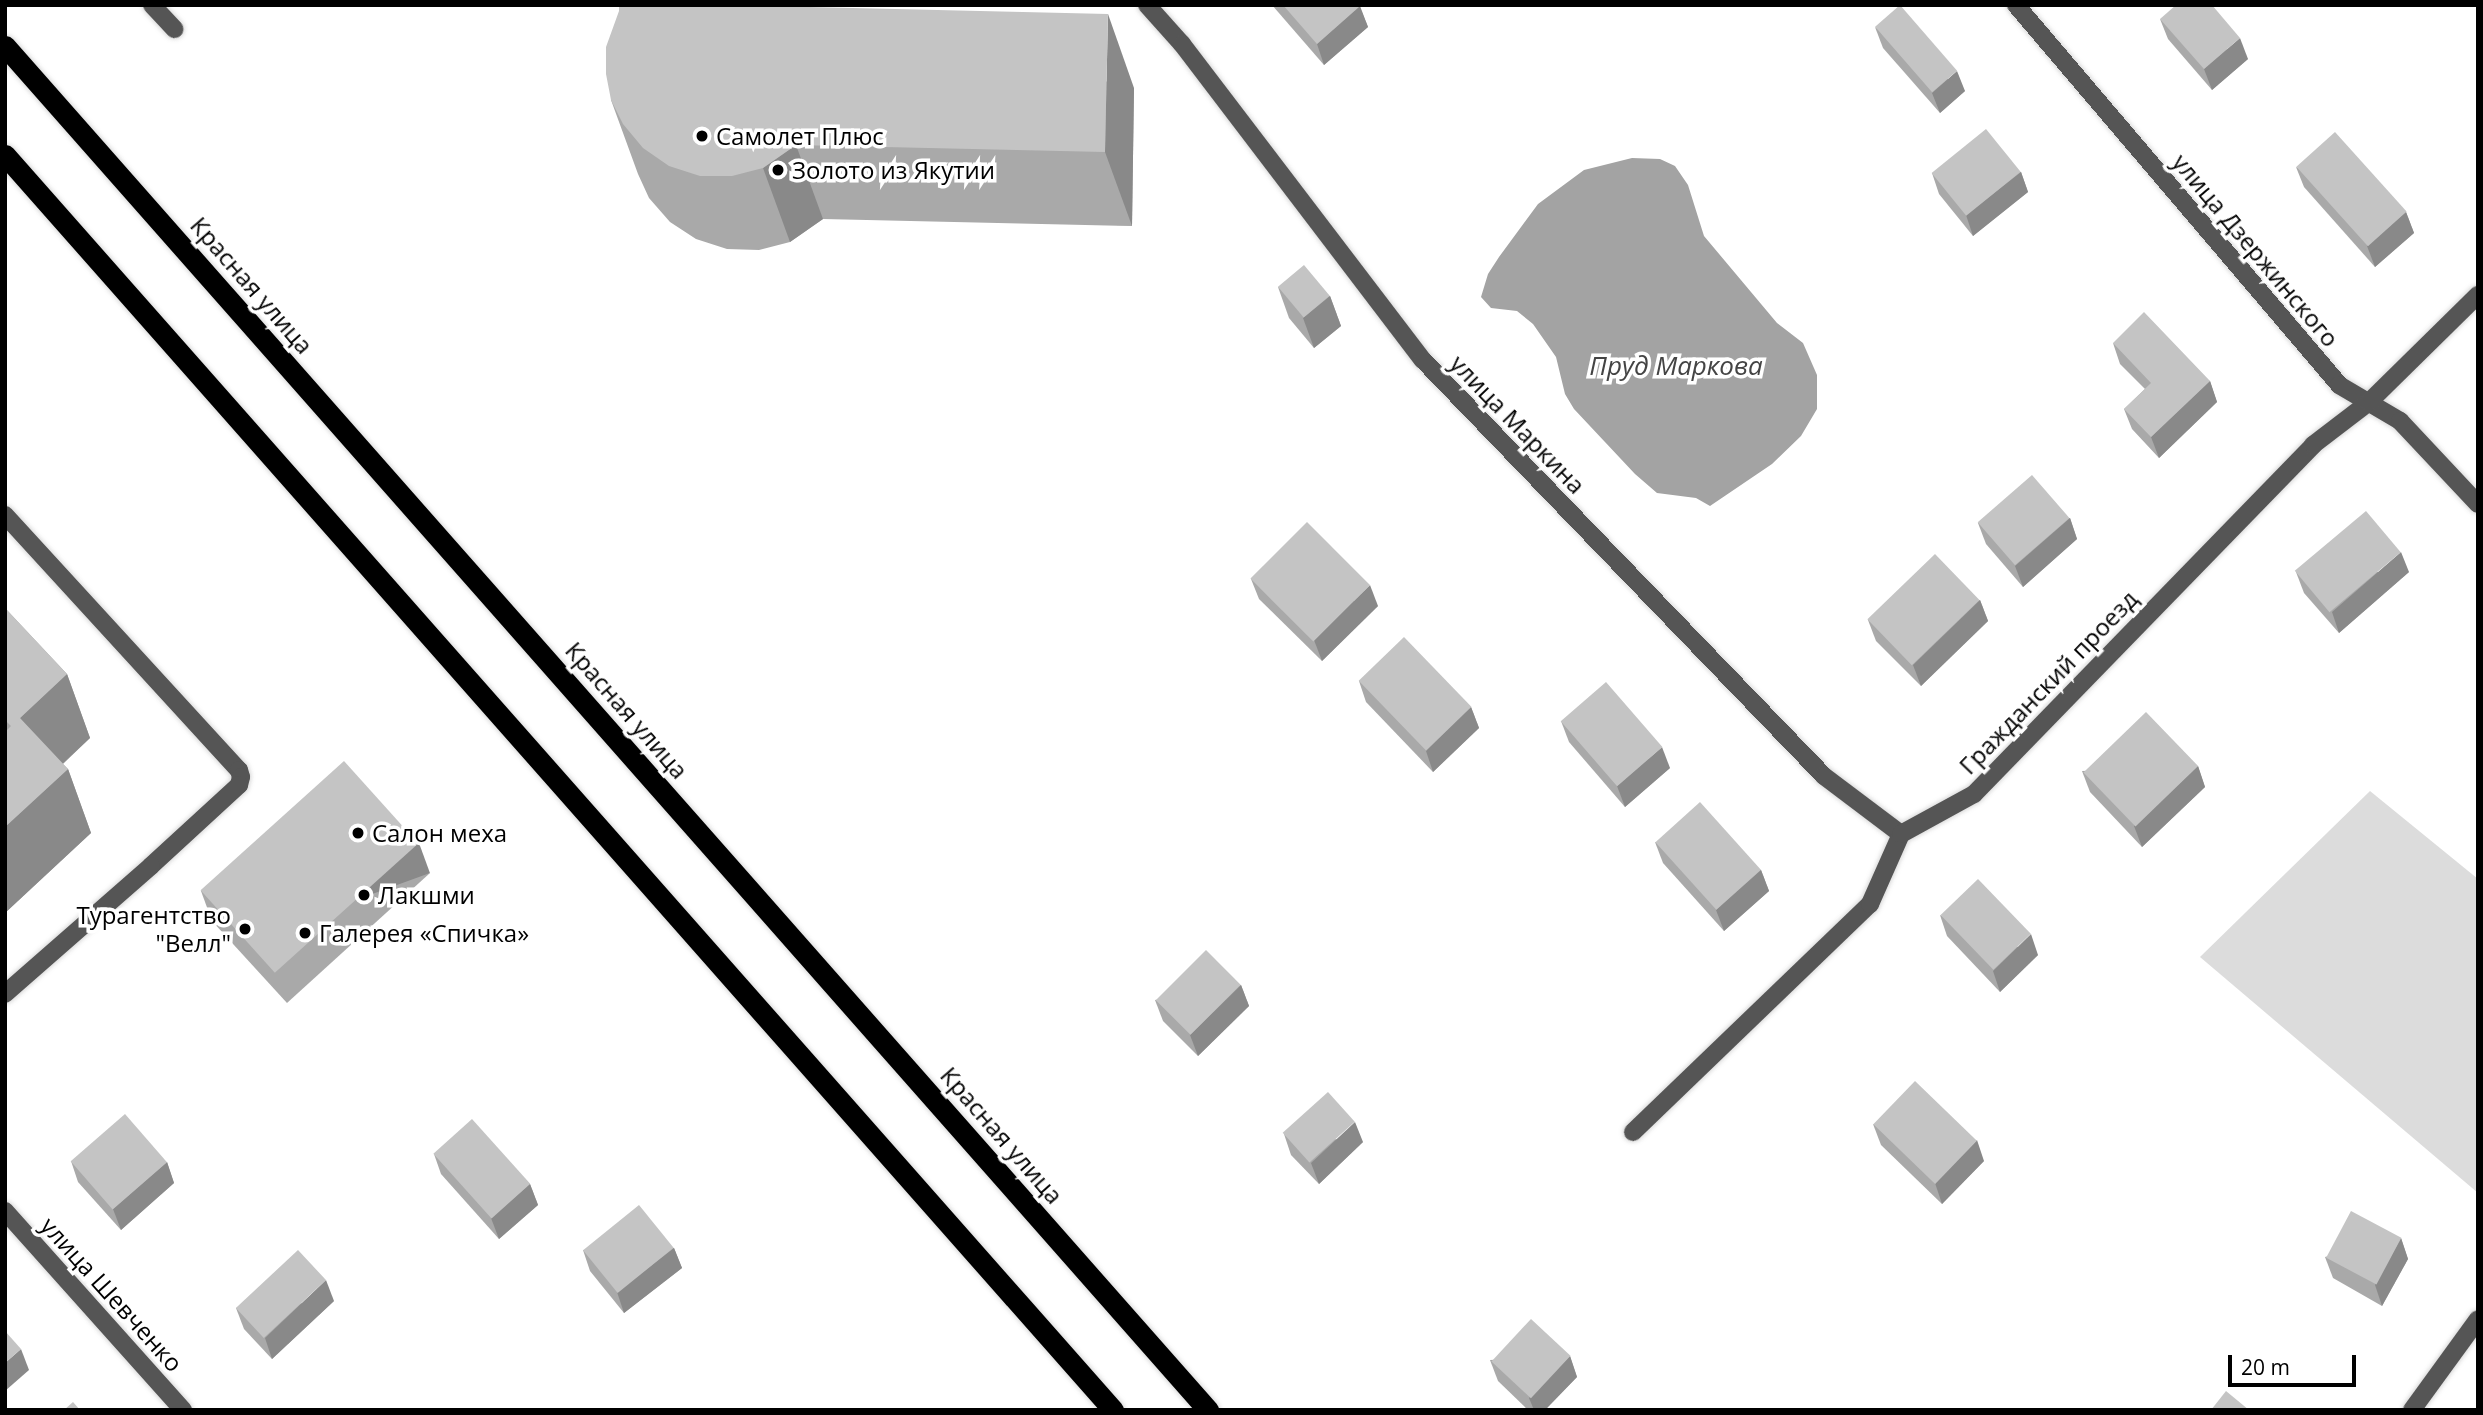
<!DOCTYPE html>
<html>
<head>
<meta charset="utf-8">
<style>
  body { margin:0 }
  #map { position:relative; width:2483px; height:1415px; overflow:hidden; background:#fff; font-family:"Open Sans",sans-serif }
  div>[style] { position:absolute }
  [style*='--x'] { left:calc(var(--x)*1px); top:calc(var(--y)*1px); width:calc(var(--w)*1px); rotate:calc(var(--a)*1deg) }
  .green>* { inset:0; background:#dcdcdc }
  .water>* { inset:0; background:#a3a3a3 }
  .roads { filter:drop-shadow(0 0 2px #dbdbdb) drop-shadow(0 0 2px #dbdbdb) }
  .minor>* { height:18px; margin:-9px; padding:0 9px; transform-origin:9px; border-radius:9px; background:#555 }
  .highway>* { height:21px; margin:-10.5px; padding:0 10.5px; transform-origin:10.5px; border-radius:10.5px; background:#000 }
  .wall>* { inset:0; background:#a9a9a9 }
  .shaded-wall>* { inset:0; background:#898989; transform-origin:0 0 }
  .building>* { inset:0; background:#c4c4c4; transform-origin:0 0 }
  .dots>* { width:19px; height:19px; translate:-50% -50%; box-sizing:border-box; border:4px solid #fff; border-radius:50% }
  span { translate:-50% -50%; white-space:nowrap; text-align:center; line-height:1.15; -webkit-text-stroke:7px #fff; paint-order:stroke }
  .poi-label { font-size:24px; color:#000 }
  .left { translate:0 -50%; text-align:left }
  .right { translate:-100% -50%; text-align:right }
  .street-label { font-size:24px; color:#000 }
  .water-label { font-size:26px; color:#444; font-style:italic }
  .frame { position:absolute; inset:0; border:7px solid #000; pointer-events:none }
  .scale { position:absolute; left:2228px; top:1355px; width:128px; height:32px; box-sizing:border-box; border:4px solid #000; border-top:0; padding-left:9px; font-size:21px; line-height:24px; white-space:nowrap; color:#000; -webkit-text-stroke:5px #fff; paint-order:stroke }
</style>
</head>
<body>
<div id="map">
  <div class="green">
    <i style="clip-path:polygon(2370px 791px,2478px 879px,2478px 1193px,2200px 957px)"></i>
  </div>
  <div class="water">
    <i style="clip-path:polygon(1632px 158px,1660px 159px,1675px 166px,1688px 185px,1704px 236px,1777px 323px,1803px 343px,1817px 375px,1817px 409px,1801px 436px,1772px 464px,1710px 506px,1696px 498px,1657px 493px,1635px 474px,1574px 409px,1565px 394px,1556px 357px,1533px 324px,1517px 311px,1491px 308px,1481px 297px,1488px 274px,1499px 257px,1538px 204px,1584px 170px)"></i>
  </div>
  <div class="roads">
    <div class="minor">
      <i style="--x:152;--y:5;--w:33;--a:47"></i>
      <i style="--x:1147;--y:5;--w:52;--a:48.1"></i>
      <i style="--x:1182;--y:44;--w:397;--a:52.7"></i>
      <i style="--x:1423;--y:360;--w:578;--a:46.05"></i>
      <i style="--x:1824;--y:776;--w:96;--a:37"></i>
      <i style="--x:2016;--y:5;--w:499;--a:49.6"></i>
      <i style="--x:2339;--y:385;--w:71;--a:30.5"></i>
      <i style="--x:2400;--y:421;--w:114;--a:46.8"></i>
      <i style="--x:5;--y:515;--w:346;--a:47.5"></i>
      <i style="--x:239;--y:770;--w:7;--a:74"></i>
      <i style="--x:241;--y:777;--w:8;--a:104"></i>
      <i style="--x:239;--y:785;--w:120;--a:137.4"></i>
      <i style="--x:151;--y:866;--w:194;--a:138.8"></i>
      <i style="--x:1633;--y:1132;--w:329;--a:-43.9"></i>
      <i style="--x:1870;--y:904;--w:77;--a:-66.1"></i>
      <i style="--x:1901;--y:834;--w:83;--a:-28.7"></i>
      <i style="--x:1974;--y:794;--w:487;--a:-45.8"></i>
      <i style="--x:2313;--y:445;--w:71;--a:-37.5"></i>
      <i style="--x:2369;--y:402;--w:153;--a:-44.5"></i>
      <i style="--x:5;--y:1211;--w:267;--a:48.2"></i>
      <i style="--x:2412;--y:1410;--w:112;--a:-54"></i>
    </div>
    <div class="highway">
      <i style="--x:5;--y:46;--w:1819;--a:48.59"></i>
      <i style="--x:5;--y:155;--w:1674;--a:48.56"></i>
    </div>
  </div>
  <div class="wall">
    <i style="clip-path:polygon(1272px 5px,1359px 5px,1368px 27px,1324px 65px)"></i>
    <i style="clip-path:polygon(796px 7px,1134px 88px,1132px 226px,823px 219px,790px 242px,759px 250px,727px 249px,696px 239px,670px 222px,649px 198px,638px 174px,611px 100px)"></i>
    <i style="clip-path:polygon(2160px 19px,2248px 59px,2212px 90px,2168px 39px)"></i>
    <i style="clip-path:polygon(1875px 27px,1965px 91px,1940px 113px,1883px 48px)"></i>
    <i style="clip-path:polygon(2296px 167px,2406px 212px,2414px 233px,2375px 267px,2304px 187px)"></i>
    <i style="clip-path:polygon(2021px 172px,2028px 192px,1973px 236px,1939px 194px,1932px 173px)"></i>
    <i style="clip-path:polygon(1278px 287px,1330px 296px,1341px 326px,1314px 348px,1289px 318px)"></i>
    <i style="clip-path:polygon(2113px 343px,2210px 381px,2217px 402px,2159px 458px,2132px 429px,2124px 409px,2145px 389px,2120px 364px)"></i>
    <i style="clip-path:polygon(2070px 518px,2077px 539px,2023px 587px,1986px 544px,1978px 523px)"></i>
    <i style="clip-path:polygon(2296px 572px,2409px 572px,2339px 633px,2304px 593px)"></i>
    <i style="clip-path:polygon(1251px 579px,1378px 606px,1322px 661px,1259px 599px)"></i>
    <i style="clip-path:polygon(1980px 600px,1988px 621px,1921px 686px,1876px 641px,1868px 620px)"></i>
    <i style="clip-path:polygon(5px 608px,67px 674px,90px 738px,63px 764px,68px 769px,91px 833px,5px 913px)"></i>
    <i style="clip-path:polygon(1359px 681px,1471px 707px,1479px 728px,1433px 772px,1366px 702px)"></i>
    <i style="clip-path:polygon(1561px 721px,1670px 768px,1625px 807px,1569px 742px)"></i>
    <i style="clip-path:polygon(2198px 766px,2205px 787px,2142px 847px,2090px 792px,2082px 771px)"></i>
    <i style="clip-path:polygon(1655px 842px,1761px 870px,1769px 891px,1724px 931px,1663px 863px)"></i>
    <i style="clip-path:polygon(430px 873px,287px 1003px,212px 921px,201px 891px)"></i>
    <i style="clip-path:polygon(1940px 915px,2038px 955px,2000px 992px,1947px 936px)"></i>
    <i style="clip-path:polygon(1241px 985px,1249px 1006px,1198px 1056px,1163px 1021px,1155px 1000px)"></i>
    <i style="clip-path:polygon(1873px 1124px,1984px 1161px,1942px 1204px,1881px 1145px)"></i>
    <i style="clip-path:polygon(1284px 1134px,1363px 1142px,1319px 1184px,1291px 1155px)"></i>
    <i style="clip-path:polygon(434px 1154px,530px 1184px,538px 1205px,499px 1239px,441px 1174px)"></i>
    <i style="clip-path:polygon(71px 1161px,167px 1162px,174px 1183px,121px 1230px,78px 1182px)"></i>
    <i style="clip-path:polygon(2401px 1238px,2408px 1259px,2382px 1306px,2333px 1278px,2325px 1257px)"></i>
    <i style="clip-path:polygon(674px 1248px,682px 1268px,624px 1313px,590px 1271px,583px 1250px)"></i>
    <i style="clip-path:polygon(334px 1301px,272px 1359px,244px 1329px,236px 1308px)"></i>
    <i style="clip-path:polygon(1570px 1356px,1577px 1377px,1545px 1410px,1528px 1410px,1498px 1381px,1490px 1360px)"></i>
  </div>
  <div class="shaded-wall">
    <i style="clip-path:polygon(767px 5px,796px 5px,794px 80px)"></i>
    <i style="clip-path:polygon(1360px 6px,1368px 27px,1324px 65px,1317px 44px)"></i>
    <i style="clip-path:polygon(1108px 14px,1134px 88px,1132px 226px,1105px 152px)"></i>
    <i style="clip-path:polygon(2240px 38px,2248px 59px,2212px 90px,2204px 69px)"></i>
    <i style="clip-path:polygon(1957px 71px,1965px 91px,1940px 113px,1932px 93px)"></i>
    <i style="clip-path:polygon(796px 145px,823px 219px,790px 242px,763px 168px)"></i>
    <i style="clip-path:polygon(2021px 172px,2028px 192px,1973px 236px,1966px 215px)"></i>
    <i style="clip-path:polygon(2406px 212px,2414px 233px,2375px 267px,2367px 246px)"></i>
    <i style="clip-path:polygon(1330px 296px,1341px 326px,1314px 348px,1303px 318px)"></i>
    <i style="clip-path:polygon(2210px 381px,2217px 402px,2159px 458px,2151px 437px)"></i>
    <i style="clip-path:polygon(2070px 518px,2077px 539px,2023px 587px,2015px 566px)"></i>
    <i style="clip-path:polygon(2401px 552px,2409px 572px,2339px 633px,2332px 612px)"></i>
    <i style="clip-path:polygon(1370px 585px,1378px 606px,1322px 661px,1314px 640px)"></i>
    <i style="clip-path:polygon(1980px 600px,1988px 621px,1921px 686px,1913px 665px)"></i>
    <i style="clip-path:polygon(67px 674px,90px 738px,43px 782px,20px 718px)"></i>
    <i style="clip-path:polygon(1471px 707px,1479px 728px,1433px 772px,1426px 751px)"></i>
    <i style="clip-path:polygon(1662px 747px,1670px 768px,1625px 807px,1617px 786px)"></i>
    <i style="clip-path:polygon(2198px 766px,2205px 787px,2142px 847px,2134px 826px)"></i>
    <i style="clip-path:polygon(68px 769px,91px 833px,5px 913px,5px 827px)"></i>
    <i style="left:419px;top:843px;width:32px;height:193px;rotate:70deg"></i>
    <i style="clip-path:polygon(1761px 870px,1769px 891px,1724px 931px,1716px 910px)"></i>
    <i style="clip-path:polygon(2031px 934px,2038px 955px,2000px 992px,1993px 971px)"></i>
    <i style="clip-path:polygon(1241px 985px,1249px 1006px,1198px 1056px,1190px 1035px)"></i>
    <i style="clip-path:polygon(1355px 1122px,1363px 1142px,1319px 1184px,1311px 1163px)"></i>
    <i style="clip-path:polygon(1977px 1140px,1984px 1161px,1942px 1204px,1935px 1183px)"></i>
    <i style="clip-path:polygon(167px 1162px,174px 1183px,121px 1230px,113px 1209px)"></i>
    <i style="clip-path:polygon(530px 1184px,538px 1205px,499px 1239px,491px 1218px)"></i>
    <i style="clip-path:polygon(2401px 1238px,2408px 1259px,2382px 1306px,2375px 1285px)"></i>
    <i style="clip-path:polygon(674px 1248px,682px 1268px,624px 1313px,617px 1292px)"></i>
    <i style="clip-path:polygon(326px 1280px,334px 1301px,272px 1359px,265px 1338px)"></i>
    <i style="clip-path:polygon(21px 1349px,29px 1370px,5px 1391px,5px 1363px)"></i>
    <i style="clip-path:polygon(1570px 1356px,1577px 1377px,1545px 1410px,1534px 1410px,1529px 1398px)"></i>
  </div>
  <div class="building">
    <i style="clip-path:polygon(619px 5px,767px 5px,767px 6px,1108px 14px,1105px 152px,796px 145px,763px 168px,732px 176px,700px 176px,669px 166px,643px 148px,623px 124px,611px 100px,606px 74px,606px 47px,619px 11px)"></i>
    <i style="clip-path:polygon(1283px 5px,1359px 5px,1360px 6px,1317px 44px)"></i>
    <i style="left:1900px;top:5px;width:87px;height:33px;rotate:49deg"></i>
    <i style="clip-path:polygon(2176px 5px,2212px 5px,2240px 38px,2204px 69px,2160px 19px)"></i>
    <i style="left:1986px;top:129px;width:55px;height:70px;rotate:51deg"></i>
    <i style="left:2335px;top:132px;width:107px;height:52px;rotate:48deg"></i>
    <i style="left:1304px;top:265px;width:40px;height:34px;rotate:50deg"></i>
    <i style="clip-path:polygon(2144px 312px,2210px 381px,2151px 437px,2124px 409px,2151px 383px,2113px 343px)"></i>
    <i style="left:2032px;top:475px;width:57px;height:72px;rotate:49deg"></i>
    <i style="left:2366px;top:511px;width:54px;height:93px;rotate:50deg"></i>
    <i style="left:1307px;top:522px;width:89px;height:80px;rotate:45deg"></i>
    <i style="left:1935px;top:554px;width:64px;height:94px;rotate:46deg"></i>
    <i style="clip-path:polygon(5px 608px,67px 674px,20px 718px,68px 769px,5px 827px,5px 732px,11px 726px,5px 720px)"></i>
    <i style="left:1404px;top:637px;width:97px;height:63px;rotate:46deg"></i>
    <i style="left:1606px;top:682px;width:86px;height:60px;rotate:49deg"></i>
    <i style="left:2146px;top:712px;width:75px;height:87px;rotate:46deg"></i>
    <i style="left:344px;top:761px;width:111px;height:193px;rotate:48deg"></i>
    <i style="left:1700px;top:802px;width:91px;height:60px;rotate:48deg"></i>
    <i style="left:1978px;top:879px;width:76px;height:52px;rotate:46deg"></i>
    <i style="left:1206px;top:950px;width:49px;height:71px;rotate:45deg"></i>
    <i style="left:1915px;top:1081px;width:86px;height:60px;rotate:44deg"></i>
    <i style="left:1328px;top:1092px;width:40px;height:61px;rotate:48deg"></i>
    <i style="left:125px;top:1114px;width:64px;height:72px;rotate:49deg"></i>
    <i style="left:472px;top:1119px;width:87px;height:52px;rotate:48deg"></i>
    <i style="left:639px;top:1205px;width:55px;height:72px;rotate:51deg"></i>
    <i style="left:2351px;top:1211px;width:57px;height:53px;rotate:28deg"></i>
    <i style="left:298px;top:1250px;width:41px;height:85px;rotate:47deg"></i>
    <i style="left:1531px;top:1319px;width:54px;height:58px;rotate:43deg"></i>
    <i style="clip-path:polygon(5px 1331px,21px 1349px,5px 1363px)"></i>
    <i style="clip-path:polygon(2226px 1391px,2249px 1410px,2211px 1410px)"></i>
    <i style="clip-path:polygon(73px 1402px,80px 1410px,64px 1410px)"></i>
  </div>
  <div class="dots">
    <i style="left:702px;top:136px;background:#000"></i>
    <i style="left:778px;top:170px;background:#000"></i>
    <i style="left:358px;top:833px;background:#000"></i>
    <i style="left:364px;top:895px;background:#000"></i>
    <i style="left:245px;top:929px;background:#000"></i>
    <i style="left:305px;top:933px;background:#000"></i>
  </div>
  <div class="poi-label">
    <span class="left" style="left:716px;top:136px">Самолет Плюс</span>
    <span class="left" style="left:792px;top:170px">Золото из Якутии</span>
    <span class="left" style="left:372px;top:833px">Салон меха</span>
    <span class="left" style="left:378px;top:895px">Лакшми</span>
    <span class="right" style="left:231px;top:929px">Турагентство<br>"Велл"</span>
    <span class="left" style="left:319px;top:933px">Галерея «Спичка»</span>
  </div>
  <div class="street-label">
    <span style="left:2256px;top:250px;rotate:50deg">улица Дзержинского</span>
    <span style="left:252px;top:285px;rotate:49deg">Красная улица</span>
    <span style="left:1518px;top:424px;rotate:46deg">улица Маркина</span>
    <span style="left:2048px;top:682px;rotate:-46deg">Гражданский проезд</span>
    <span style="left:627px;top:710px;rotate:49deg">Красная улица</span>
    <span style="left:1002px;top:1135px;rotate:49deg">Красная улица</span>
    <span style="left:112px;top:1294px;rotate:48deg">улица Шевченко</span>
  </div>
  <div class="water-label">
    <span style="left:1676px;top:366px">Пруд Маркова</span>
  </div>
  <div class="frame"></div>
  <div class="scale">20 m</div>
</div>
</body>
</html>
